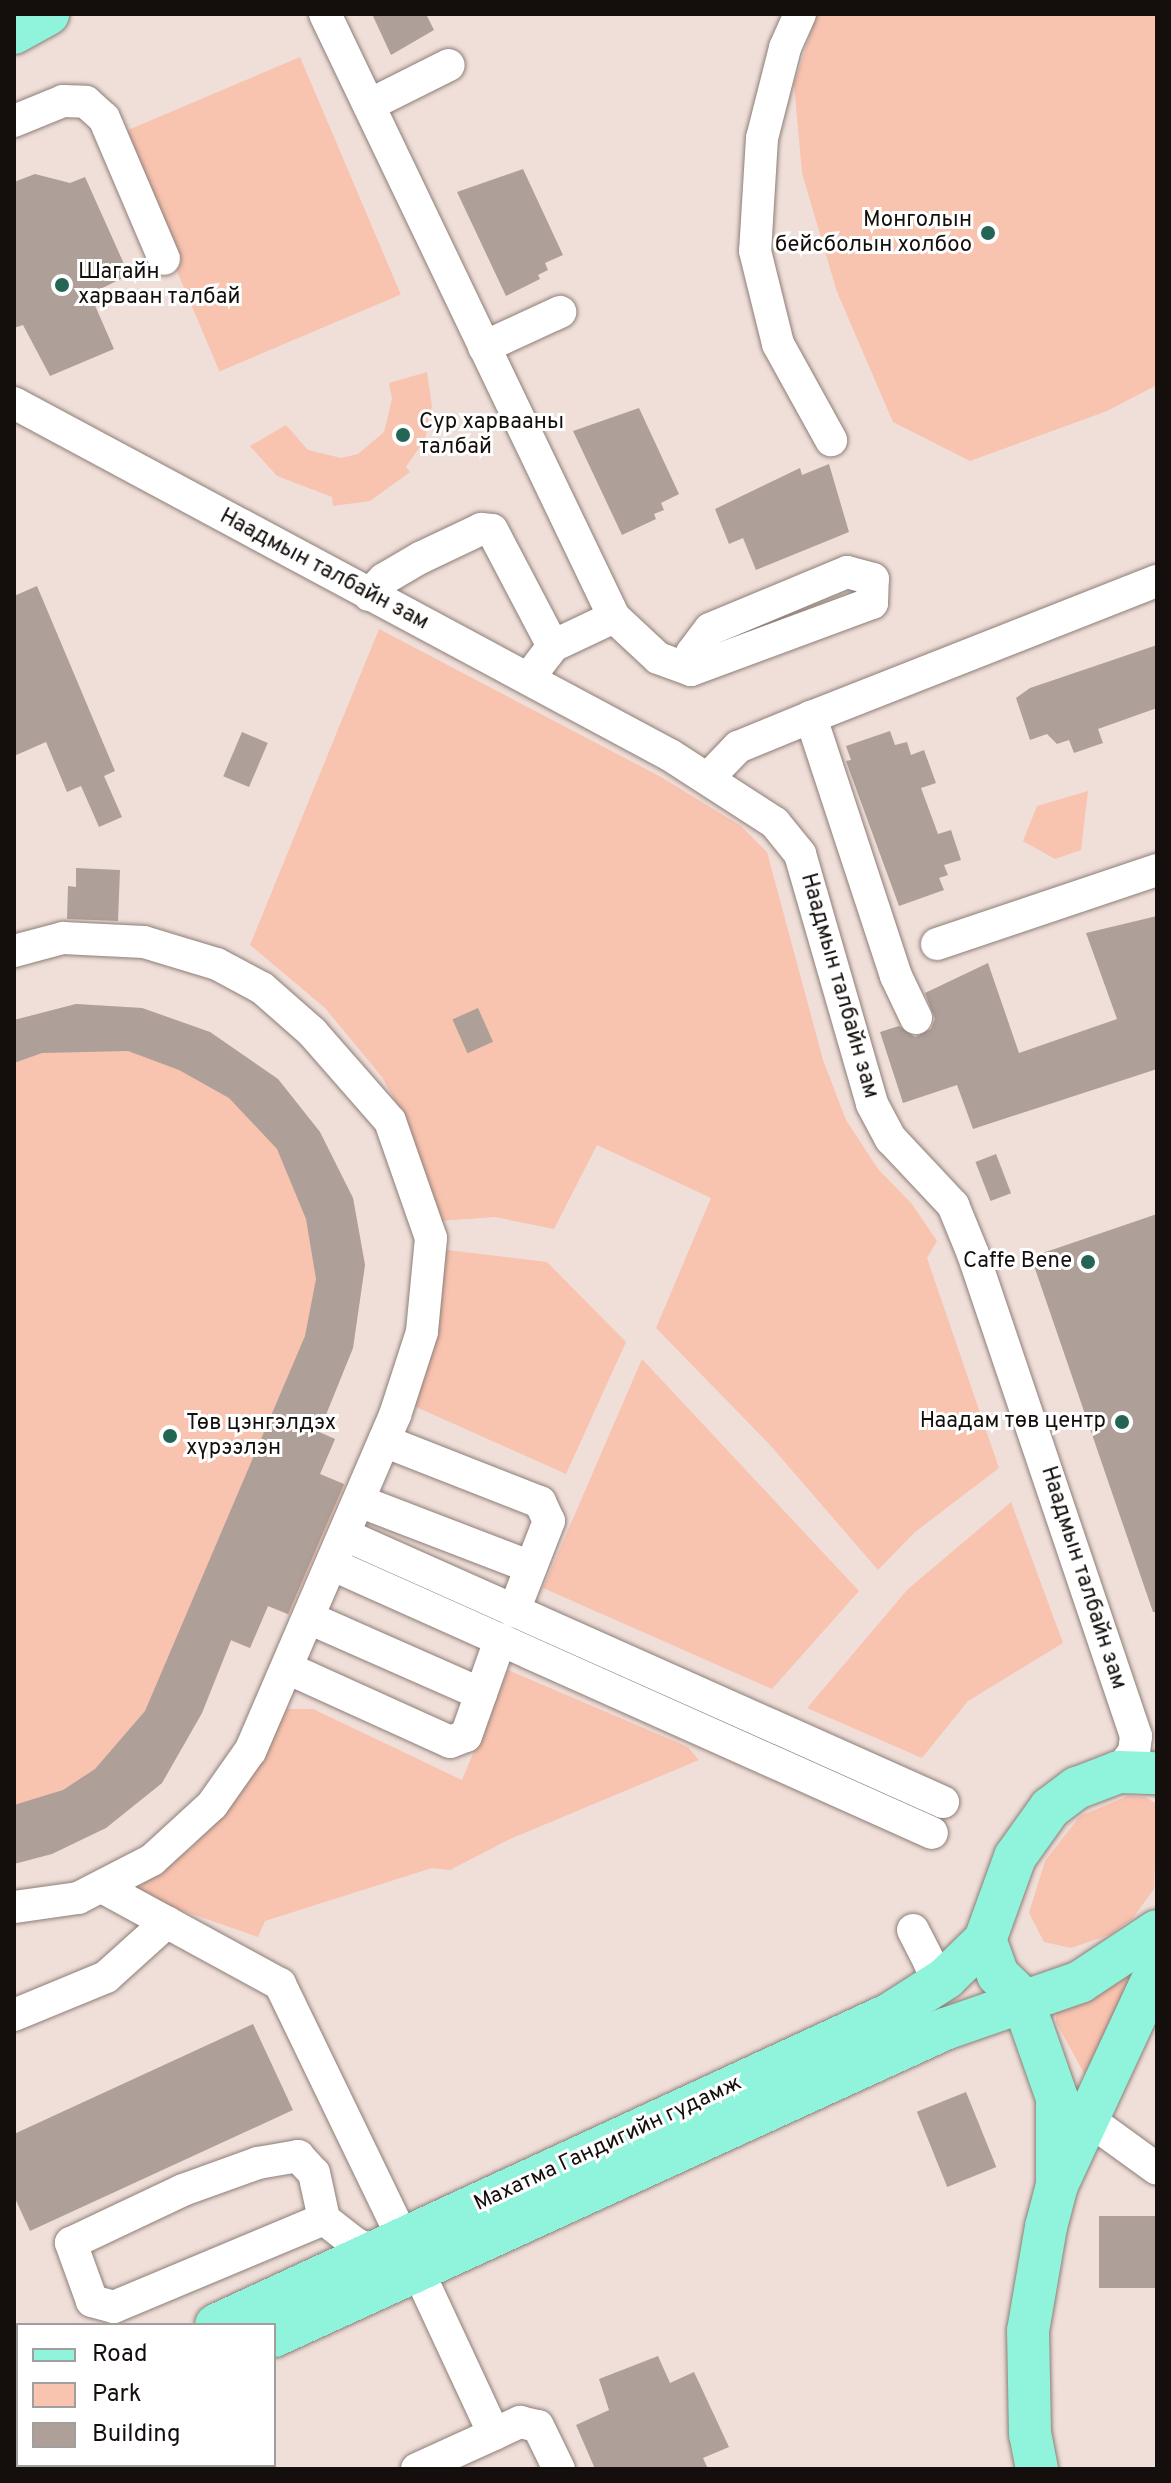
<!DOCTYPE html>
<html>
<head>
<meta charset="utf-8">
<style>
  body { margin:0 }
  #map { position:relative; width:1171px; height:2483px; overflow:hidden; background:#f0dfd9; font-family:Overpass,sans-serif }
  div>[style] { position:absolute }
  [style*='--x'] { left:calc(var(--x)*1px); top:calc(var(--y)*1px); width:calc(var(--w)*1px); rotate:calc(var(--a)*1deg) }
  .green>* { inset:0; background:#f8c3af; transform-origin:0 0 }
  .building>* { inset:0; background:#af9f99; transform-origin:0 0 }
  .roads { filter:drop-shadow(0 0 2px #8d7e78) drop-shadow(0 0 2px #8d7e78) }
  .minor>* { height:32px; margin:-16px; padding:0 16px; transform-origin:16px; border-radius:16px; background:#fff }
  .major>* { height:42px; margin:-21px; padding:0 21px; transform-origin:21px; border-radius:21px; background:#8ff4db }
  .dots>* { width:22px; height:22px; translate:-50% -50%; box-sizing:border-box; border:4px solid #fff; border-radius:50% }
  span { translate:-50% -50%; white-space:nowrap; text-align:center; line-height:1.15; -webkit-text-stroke:6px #fff; paint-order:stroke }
  .poi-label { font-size:22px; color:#140f0c }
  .right { translate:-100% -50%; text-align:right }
  .left { translate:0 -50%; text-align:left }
  .street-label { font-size:22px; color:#140f0c }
  .frame { position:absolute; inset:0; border:16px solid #140f0c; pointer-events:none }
  .legend { position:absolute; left:16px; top:2323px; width:260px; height:144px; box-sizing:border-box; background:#fff; border:2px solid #a19f9e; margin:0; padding:10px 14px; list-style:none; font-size:24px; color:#140f0c }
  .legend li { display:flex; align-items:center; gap:16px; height:40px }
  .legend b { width:40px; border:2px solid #a19f9e }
</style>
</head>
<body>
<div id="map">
  <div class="green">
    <i style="clip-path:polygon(817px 14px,1157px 14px,1157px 385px,1107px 411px,970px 461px,893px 422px,837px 292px,802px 173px,794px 84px)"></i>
    <i style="left:300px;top:57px;width:258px;height:197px;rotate:67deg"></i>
    <i style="clip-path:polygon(427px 372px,432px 406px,425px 439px,406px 467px,410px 472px,370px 501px,333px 506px,332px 497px,277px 476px,250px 446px,286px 425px,308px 450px,341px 458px,358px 454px,384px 432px,392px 399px,389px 383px)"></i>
    <i style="clip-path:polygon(379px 629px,661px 777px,741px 826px,767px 852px,823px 1060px,846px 1120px,878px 1169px,912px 1204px,937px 1241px,927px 1258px,999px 1468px,915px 1532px,878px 1570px,770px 1445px,656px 1328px,711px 1198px,597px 1145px,554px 1229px,495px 1217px,439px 1221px,408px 1124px,382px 1077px,325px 1008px,250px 945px)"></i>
    <i style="clip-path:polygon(1088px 791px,1081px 850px,1055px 859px,1023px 841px,1037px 806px)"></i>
    <i style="clip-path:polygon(76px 1004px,142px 1008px,210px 1032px,278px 1079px,320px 1132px,353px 1198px,365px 1265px,353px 1348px,319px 1432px,335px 1439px,320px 1474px,345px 1485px,289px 1615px,268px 1606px,250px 1648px,231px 1641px,202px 1713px,162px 1783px,106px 1828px,14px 1864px,14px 1020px)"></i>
    <i style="clip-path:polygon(439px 1249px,547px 1262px,626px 1342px,566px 1474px,414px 1406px)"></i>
    <i style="clip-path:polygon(642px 1359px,859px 1591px,772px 1689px,543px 1588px)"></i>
    <i style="clip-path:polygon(1011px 1502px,1063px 1643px,968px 1701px,922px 1758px,807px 1708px,908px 1589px)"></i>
    <i style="clip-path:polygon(508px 1670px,688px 1747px,699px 1760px,510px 1839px,450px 1870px,432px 1868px,265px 1921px,258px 1937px,137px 1895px,145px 1879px,190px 1849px,230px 1808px,287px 1709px,313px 1709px,462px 1780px)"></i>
    <i style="clip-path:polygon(1128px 1796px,1145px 1797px,1157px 1804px,1154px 1889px,1132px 1919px,1109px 1935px,1071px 1948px,1044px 1942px,1029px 1913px,1045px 1861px,1080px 1816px)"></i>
    <i style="clip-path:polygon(1124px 1976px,1130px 1978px,1085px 2075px,1056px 2022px,1056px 2011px)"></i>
  </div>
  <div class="building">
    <i style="clip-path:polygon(372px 14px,426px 14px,434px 30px,391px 55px)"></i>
    <i style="clip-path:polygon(523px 169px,563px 255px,545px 263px,548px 270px,538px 275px,540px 279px,506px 296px,457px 192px)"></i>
    <i style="clip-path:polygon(35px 174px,70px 183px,85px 177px,129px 275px,90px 294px,114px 349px,50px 376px,23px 325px,14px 328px,14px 182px)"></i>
    <i style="clip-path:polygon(639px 408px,679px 494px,661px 503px,664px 510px,654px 514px,656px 519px,622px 535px,573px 431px)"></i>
    <i style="clip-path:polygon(829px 464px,849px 532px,756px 570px,743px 538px,729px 544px,715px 509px,800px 468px,802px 475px)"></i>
    <i style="clip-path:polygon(37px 586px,115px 771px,104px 776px,122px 817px,99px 827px,81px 786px,67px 792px,46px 742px,14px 756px,14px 596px)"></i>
    <i style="clip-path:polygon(1157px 645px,1157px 708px,1098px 729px,1103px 743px,1074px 753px,1069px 740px,1057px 744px,1047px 734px,1030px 740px,1016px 698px,1030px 688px)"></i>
    <i style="clip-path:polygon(890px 731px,895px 745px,907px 742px,911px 755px,924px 750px,936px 783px,921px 788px,938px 834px,951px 830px,961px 860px,944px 865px,948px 875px,939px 878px,944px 890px,899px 906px,846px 761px,851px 760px,846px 746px)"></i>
    <i style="left:242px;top:732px;width:28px;height:48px;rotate:23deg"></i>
    <i style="clip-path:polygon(76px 868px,120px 870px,118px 921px,67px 919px,68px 886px,76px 887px)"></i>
    <i style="clip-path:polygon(1157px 916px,1157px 1069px,973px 1129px,957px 1085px,903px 1103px,880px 1032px,899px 1026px,915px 1037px,931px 1029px,935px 1019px,925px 993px,988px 963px,1019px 1053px,1117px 1019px,1086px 933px)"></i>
    <i style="clip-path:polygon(76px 1004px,142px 1008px,210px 1032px,278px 1079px,320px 1132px,353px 1198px,365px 1265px,353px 1348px,319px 1432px,335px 1439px,320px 1474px,344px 1484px,288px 1614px,268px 1606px,250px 1648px,231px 1640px,202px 1713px,162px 1783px,106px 1828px,52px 1854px,14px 1864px,14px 1805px,63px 1790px,95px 1769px,145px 1711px,305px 1336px,316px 1279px,306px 1219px,277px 1149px,229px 1098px,179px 1070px,128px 1051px,42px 1053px,14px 1063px,14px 1020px)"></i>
    <i style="left:478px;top:1008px;width:37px;height:28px;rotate:66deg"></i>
    <i style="left:996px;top:1154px;width:42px;height:22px;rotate:69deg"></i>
    <i style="clip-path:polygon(1157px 1214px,1157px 1612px,1153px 1612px,1031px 1257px)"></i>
    <i style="clip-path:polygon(253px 2024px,293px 2110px,30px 2231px,14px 2196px,14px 2134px)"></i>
    <i style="left:966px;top:2092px;width:81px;height:53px;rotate:68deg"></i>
    <i style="left:1157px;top:2216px;width:72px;height:58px;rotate:90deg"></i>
    <i style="clip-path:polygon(658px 2356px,670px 2383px,694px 2372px,729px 2447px,703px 2458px,708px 2469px,595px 2469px,576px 2425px,609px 2410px,599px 2379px)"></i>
  </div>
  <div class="roads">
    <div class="minor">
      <i style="--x:325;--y:14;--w:669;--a:64.39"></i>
      <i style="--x:614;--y:617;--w:68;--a:154.6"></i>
      <i style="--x:553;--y:646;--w:41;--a:127.1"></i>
      <i style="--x:800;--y:14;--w:37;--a:114"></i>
      <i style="--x:785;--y:48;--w:93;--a:104.3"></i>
      <i style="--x:762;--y:138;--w:113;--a:93.5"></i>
      <i style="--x:755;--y:251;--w:96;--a:76.1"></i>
      <i style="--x:778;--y:344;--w:110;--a:61.1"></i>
      <i style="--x:369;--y:105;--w:89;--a:-26.6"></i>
      <i style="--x:14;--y:121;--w:53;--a:-22.2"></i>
      <i style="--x:63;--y:101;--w:23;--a:2"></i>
      <i style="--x:86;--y:102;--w:24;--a:42"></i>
      <i style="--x:104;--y:118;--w:153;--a:66.9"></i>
      <i style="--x:484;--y:347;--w:84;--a:-24.7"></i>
      <i style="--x:14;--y:403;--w:744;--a:28.22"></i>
      <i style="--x:670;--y:755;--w:125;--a:32.9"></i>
      <i style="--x:775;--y:823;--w:40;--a:51"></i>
      <i style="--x:800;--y:854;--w:260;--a:73.9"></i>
      <i style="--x:872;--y:1104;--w:40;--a:62"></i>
      <i style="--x:891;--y:1139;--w:91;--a:46.8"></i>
      <i style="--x:953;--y:1205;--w:53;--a:67.8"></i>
      <i style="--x:973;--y:1254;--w:509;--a:71.32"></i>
      <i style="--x:1136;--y:1736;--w:16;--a:97"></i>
      <i style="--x:1134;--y:1752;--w:25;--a:127"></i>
      <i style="--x:369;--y:595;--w:22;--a:-47"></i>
      <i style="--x:384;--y:579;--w:42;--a:-30.3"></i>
      <i style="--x:420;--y:558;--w:68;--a:-25.4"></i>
      <i style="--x:481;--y:529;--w:11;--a:5"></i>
      <i style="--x:492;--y:530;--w:131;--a:62.3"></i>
      <i style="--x:614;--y:617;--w:60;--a:43"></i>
      <i style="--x:658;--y:658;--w:35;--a:20"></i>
      <i style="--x:691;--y:670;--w:193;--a:-20.3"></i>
      <i style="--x:872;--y:603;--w:24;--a:-88"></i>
      <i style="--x:873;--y:579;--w:27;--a:-165"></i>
      <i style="--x:847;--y:572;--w:148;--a:157.4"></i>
      <i style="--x:710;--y:629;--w:30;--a:127"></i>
      <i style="--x:692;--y:653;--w:17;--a:93"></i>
      <i style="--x:709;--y:777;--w:42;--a:-46"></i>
      <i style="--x:738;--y:747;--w:79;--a:-22.3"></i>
      <i style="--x:937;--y:944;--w:232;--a:-18.6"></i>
      <i style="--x:14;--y:951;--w:51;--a:-14.9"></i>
      <i style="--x:63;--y:938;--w:81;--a:2.8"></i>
      <i style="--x:144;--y:942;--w:76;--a:16.8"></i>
      <i style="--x:217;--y:964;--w:51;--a:28.1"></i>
      <i style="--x:262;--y:988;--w:67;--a:41.3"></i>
      <i style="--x:312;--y:1032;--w:118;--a:48.8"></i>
      <i style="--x:390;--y:1121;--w:124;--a:70.7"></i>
      <i style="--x:431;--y:1238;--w:94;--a:95.5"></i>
      <i style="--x:422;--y:1332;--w:87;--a:108"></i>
      <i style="--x:395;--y:1415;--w:366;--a:113.3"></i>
      <i style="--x:250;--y:1751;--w:66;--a:125.1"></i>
      <i style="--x:212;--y:1805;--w:81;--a:137.5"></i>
      <i style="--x:152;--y:1860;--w:83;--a:152.8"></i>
      <i style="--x:78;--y:1898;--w:65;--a:172"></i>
      <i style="--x:916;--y:1018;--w:47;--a:-115.5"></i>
      <i style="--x:896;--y:976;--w:273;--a:-108.2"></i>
      <i style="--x:811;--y:717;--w:372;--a:-21.5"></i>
      <i style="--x:384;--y:1441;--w:168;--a:21.4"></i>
      <i style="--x:540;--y:1502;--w:21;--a:65"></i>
      <i style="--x:549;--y:1521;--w:97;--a:111.3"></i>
      <i style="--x:359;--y:1501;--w:184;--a:21"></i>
      <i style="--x:345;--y:1535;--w:655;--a:24.06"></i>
      <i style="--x:333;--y:1565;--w:656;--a:24.1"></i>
      <i style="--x:309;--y:1618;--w:188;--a:23.8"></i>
      <i style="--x:287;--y:1668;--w:179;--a:24.4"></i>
      <i style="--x:450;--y:1742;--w:17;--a:-21"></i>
      <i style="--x:466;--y:1736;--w:102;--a:-70.5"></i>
      <i style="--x:102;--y:1887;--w:203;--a:28.6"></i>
      <i style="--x:280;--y:1984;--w:283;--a:64.2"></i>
      <i style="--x:913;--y:1930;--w:38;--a:63"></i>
      <i style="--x:930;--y:1964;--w:21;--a:41"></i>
      <i style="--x:14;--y:2015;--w:100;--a:-22.4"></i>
      <i style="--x:106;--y:1977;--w:82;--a:-42"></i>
      <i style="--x:1088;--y:2119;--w:85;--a:35.9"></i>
      <i style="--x:324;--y:2219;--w:228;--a:157.3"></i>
      <i style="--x:114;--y:2307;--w:23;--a:-165"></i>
      <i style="--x:92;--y:2301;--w:62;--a:-109.9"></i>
      <i style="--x:71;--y:2243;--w:124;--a:-25.3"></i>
      <i style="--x:183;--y:2190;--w:80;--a:-19.8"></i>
      <i style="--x:258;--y:2163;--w:41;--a:-9.9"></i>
      <i style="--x:298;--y:2156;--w:23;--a:47"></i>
      <i style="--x:314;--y:2173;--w:47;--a:77.7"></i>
      <i style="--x:324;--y:2219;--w:41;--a:38"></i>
      <i style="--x:356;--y:2244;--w:21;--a:23"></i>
      <i style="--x:16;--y:2351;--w:2;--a:27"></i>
      <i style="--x:494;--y:2434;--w:29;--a:-25"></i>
      <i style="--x:520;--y:2422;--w:18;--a:13"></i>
      <i style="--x:538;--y:2426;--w:48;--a:64"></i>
      <i style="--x:417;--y:2469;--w:85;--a:-24.4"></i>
      <i style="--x:494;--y:2434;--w:182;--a:-115"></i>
    </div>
    <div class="major">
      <i style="--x:14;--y:33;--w:39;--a:-29"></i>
      <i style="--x:1057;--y:2185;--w:87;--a:-90"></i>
      <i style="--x:1057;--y:2098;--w:106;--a:-109.3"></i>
      <i style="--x:1022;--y:1998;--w:33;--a:-136"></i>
      <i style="--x:998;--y:1975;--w:37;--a:-110"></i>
      <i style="--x:985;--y:1940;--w:88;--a:-70.1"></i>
      <i style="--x:1015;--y:1857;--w:60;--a:-54.5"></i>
      <i style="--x:1050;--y:1808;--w:34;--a:-37"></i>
      <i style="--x:1077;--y:1788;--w:45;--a:-20.9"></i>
      <i style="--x:1119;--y:1772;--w:38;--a:2"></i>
      <i style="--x:216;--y:2325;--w:742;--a:-24.77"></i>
      <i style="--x:890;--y:2014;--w:67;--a:-32.7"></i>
      <i style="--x:946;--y:1978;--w:54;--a:-44.3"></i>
      <i style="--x:274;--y:2336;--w:738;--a:-24.59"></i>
      <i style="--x:945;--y:2029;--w:143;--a:-19.2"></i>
      <i style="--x:1080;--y:1982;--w:92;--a:-33.5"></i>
      <i style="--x:14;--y:2418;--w:4;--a:-14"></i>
      <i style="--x:14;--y:2458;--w:4;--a:-27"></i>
      <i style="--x:1037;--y:2469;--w:36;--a:-101"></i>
      <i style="--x:1030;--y:2434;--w:103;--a:-91.1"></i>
      <i style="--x:1028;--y:2331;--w:106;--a:-80.2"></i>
      <i style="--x:1046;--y:2227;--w:43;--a:-75.3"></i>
      <i style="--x:1057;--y:2185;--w:237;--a:-65.1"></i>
    </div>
  </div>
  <div class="dots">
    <i style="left:988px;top:233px;background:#256554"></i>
    <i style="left:62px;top:285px;background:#256554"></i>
    <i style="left:403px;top:435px;background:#256554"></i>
    <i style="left:1088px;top:1262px;background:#256554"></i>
    <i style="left:1122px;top:1422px;background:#256554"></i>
    <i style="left:170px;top:1436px;background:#256554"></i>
  </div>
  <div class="poi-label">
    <span class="right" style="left:972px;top:233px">Монголын<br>бейсболын холбоо</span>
    <span class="left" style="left:78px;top:285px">Шагайн<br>харваан талбай</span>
    <span class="left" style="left:419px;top:435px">Сур харвааны<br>талбай</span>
    <span class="right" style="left:1072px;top:1262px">Caffe Bene</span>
    <span class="right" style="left:1106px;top:1422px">Наадам төв центр</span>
    <span class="left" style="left:186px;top:1436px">Төв цэнгэлдэх<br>хүрээлэн</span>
  </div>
  <div class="street-label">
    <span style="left:324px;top:570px;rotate:28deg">Наадмын талбайн зам</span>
    <span style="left:839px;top:986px;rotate:74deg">Наадмын талбайн зам</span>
    <span style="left:1083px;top:1578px;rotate:72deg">Наадмын талбайн зам</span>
    <span style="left:608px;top:2144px;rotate:-25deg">Махатма Гандигийн гудамж</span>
  </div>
  <div class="frame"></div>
  <ul class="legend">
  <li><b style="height:10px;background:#8ff4db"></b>Road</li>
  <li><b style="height:22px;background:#f8c3af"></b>Park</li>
  <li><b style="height:22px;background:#af9f99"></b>Building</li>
  </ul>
</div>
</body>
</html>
